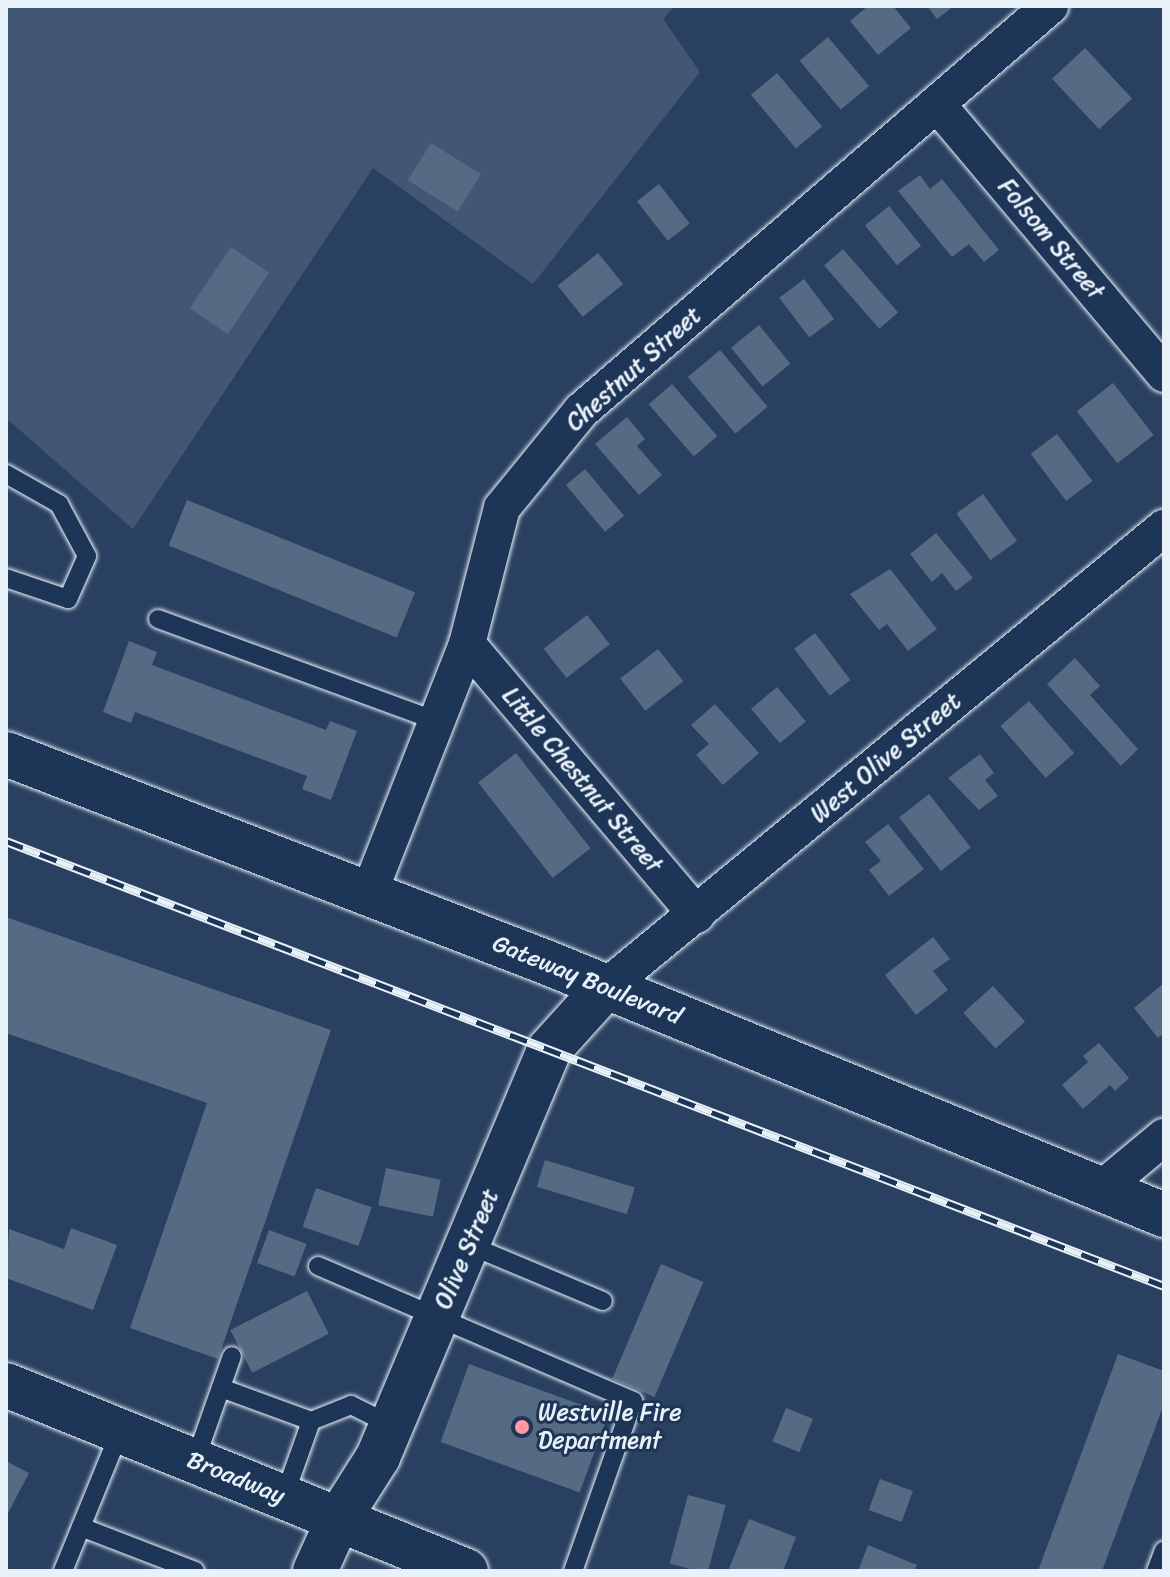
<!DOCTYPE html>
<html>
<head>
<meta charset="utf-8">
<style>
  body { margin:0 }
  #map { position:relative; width:1170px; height:1577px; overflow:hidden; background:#294061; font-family:Sriracha,sans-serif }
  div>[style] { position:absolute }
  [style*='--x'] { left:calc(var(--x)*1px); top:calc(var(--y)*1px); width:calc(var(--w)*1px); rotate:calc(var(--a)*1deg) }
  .green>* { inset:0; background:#415774 }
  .building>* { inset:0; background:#556a83; transform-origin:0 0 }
  .roads { filter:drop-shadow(0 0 2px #e8f1f8) drop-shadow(0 0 2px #e8f1f8) }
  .lane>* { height:18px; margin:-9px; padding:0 9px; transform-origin:9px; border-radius:9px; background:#1d3557 }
  .street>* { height:36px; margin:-18px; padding:0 18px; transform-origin:18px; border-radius:18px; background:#1d3557 }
  .secondary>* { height:44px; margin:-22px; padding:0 22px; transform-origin:22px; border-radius:22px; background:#1d3557 }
  .primary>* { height:44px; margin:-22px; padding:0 22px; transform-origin:22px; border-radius:22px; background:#1d3557 }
  .rail>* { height:9px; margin-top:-4.5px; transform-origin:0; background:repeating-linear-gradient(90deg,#1d3557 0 18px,#e8f1f8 0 36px); box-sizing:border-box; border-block:2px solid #e8f1f8 }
  .dots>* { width:22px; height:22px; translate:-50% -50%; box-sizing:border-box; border:4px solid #1d3557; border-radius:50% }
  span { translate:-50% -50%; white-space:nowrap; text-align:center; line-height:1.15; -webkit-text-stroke:6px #1d3557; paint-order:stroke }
  .street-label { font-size:24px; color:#e8f1f8 }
  .poi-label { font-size:24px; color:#e8f1f8 }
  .left { translate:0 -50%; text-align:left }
  .frame { position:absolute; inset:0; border:8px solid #e8f1f8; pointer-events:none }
</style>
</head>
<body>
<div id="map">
  <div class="green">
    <i style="clip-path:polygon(6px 6px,675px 6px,663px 19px,700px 72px,533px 284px,373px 168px,133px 529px,6px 418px)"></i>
  </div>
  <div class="building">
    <i style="clip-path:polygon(868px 6px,893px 6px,911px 28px,878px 55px,850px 21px)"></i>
    <i style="clip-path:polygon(927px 6px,954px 6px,937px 19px)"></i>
    <i style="left:828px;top:37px;width:64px;height:37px;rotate:50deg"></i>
    <i style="left:1085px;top:48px;width:69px;height:45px;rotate:47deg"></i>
    <i style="left:777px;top:73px;width:70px;height:34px;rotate:50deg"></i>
    <i style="left:431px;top:143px;width:59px;height:44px;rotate:32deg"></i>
    <i style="clip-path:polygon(920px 175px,930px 189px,942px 179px,999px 250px,984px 262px,969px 244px,952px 257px,898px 191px)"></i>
    <i style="left:659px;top:184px;width:50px;height:28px;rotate:52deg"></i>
    <i style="left:889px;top:206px;width:51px;height:31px;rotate:51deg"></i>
    <i style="left:231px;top:247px;width:46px;height:74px;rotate:34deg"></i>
    <i style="left:843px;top:249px;width:84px;height:25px;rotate:49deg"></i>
    <i style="left:598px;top:253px;width:40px;height:52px;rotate:51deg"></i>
    <i style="left:804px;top:279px;width:50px;height:31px;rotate:53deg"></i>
    <i style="left:759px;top:325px;width:50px;height:36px;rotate:51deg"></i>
    <i style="left:720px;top:350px;width:74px;height:42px;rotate:50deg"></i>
    <i style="left:1113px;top:383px;width:66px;height:46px;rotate:52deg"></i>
    <i style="left:672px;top:384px;width:69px;height:31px;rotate:49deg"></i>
    <i style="clip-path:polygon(627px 417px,645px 439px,637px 446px,662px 475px,639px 495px,595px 444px)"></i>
    <i style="left:1057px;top:434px;width:59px;height:33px;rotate:53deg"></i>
    <i style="left:585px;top:469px;width:61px;height:25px;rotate:50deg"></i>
    <i style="left:983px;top:494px;width:58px;height:33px;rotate:54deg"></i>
    <i style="left:187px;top:500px;width:246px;height:49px;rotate:22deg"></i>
    <i style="clip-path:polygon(936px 533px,973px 578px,956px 591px,942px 573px,932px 582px,910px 554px)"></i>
    <i style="clip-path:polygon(890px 569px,937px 629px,908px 651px,887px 624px,879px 630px,850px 594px)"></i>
    <i style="left:587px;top:615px;width:37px;height:55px;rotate:52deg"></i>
    <i style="left:815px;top:633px;width:59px;height:26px;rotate:53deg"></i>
    <i style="clip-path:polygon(129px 641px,157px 652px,152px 665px,326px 730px,330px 721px,357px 731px,331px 800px,302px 789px,307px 776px,135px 712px,131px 723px,103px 712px)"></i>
    <i style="left:658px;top:649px;width:41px;height:48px;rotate:52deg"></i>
    <i style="clip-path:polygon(1075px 658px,1100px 686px,1090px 695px,1138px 749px,1121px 766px,1047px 684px)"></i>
    <i style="left:777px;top:687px;width:45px;height:34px;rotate:50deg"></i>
    <i style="left:1029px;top:701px;width:69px;height:38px;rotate:49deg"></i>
    <i style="clip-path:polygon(715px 704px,759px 753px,723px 785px,696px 755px,709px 744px,691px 725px)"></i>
    <i style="left:516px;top:753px;width:121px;height:48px;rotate:52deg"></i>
    <i style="clip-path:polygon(980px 754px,994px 773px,985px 780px,998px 796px,979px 810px,948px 778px)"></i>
    <i style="left:929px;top:794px;width:68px;height:38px;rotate:52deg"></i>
    <i style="clip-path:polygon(888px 824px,924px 869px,889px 896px,869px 870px,881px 861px,865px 842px)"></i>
    <i style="clip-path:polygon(6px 917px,331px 1030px,218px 1359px,130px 1328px,207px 1103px,6px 1033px)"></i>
    <i style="clip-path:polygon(933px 937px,950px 959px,933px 971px,948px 990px,916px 1015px,885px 975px)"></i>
    <i style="clip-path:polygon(1164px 983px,1164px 1033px,1158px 1038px,1134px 1008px)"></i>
    <i style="left:993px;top:986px;width:48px;height:40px;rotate:48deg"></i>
    <i style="clip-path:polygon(1099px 1043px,1129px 1078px,1115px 1091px,1110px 1085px,1083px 1109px,1062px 1085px,1088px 1062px,1083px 1056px)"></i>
    <i style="left:545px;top:1160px;width:94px;height:28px;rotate:17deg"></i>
    <i style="left:386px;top:1168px;width:56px;height:38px;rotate:12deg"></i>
    <i style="left:316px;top:1188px;width:59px;height:41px;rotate:19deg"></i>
    <i style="clip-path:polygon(71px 1228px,117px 1245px,93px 1310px,6px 1278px,9px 1229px,64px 1249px)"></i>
    <i style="left:269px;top:1230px;width:40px;height:35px;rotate:20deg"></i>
    <i style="left:661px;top:1264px;width:46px;height:125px;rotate:23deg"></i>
    <i style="left:307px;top:1291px;width:48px;height:86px;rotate:63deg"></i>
    <i style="clip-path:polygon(1118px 1354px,1164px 1371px,1164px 1404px,1102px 1571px,1038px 1571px)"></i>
    <i style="left:469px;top:1364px;width:148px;height:83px;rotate:20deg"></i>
    <i style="left:786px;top:1408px;width:29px;height:36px;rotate:22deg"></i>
    <i style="clip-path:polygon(6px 1461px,29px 1473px,6px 1517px)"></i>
    <i style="left:880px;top:1479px;width:35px;height:33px;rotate:20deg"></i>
    <i style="left:688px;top:1495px;width:39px;height:71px;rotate:15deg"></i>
    <i style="clip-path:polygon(749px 1519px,796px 1537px,783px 1571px,728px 1571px)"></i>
    <i style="clip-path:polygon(868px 1545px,917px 1565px,914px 1571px,858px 1571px)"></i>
  </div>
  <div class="roads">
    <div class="lane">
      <i style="--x:6;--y:474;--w:61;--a:29.5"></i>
      <i style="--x:59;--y:504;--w:59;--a:61.7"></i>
      <i style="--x:87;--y:556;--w:47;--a:113.8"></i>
      <i style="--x:68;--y:599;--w:65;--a:-161.3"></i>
      <i style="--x:158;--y:619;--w:297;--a:20.1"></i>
      <i style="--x:469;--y:1245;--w:145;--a:22.7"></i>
      <i style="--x:318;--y:1266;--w:343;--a:23.2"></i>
      <i style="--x:633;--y:1401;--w:180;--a:109.4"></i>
      <i style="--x:221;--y:1388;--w:96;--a:20.1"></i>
      <i style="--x:195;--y:1461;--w:111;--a:-70.6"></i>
      <i style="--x:284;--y:1497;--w:81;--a:-70.4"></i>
      <i style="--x:311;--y:1421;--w:43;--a:-21.8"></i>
      <i style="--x:351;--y:1405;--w:45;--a:26.6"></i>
      <i style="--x:81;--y:1527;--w:122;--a:21.1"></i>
      <i style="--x:63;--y:1571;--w:151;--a:-67.8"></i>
      <i style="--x:1156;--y:1571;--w:22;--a:-69"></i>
    </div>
    <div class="street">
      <i style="--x:937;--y:104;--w:353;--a:49.9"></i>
      <i style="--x:467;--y:644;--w:355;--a:49.7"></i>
      <i style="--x:369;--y:893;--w:268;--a:-68.5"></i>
      <i style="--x:467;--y:644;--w:140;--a:-75.6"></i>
      <i style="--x:502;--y:508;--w:125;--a:-50.8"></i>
      <i style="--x:581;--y:411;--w:620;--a:-40.81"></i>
      <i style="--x:606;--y:987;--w:723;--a:-39.44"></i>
      <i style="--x:1099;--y:1191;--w:85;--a:-39.7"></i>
    </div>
    <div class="secondary">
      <i style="--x:315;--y:1571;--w:56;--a:-65.7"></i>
      <i style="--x:338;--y:1520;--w:75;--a:-57.6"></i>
      <i style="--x:378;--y:1457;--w:441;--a:-67.2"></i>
      <i style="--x:549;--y:1050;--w:85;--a:-47.9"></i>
    </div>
    <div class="primary">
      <i style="--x:6;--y:754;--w:581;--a:21.09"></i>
      <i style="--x:548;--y:963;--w:666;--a:22.25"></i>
      <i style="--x:6;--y:1385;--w:496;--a:22"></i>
    </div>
  </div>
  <div class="rail">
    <i style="--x:6;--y:841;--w:1241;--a:21.02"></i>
  </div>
  <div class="dots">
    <i style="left:522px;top:1427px;background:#ff9aa2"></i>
  </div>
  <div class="street-label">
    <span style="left:1051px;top:239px;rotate:50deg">Folsom Street</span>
    <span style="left:634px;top:369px;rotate:-42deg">Chestnut Street</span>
    <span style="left:886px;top:758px;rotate:-40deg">West Olive Street</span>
    <span style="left:582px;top:780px;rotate:50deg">Little Chestnut Street</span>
    <span style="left:587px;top:980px;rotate:22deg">Gateway Boulevard</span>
    <span style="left:467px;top:1249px;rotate:-67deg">Olive Street</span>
    <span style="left:236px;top:1478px;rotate:22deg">Broadway</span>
  </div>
  <div class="poi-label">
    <span class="left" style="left:538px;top:1427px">Westville Fire<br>Department</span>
  </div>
  <div class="frame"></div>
</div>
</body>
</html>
